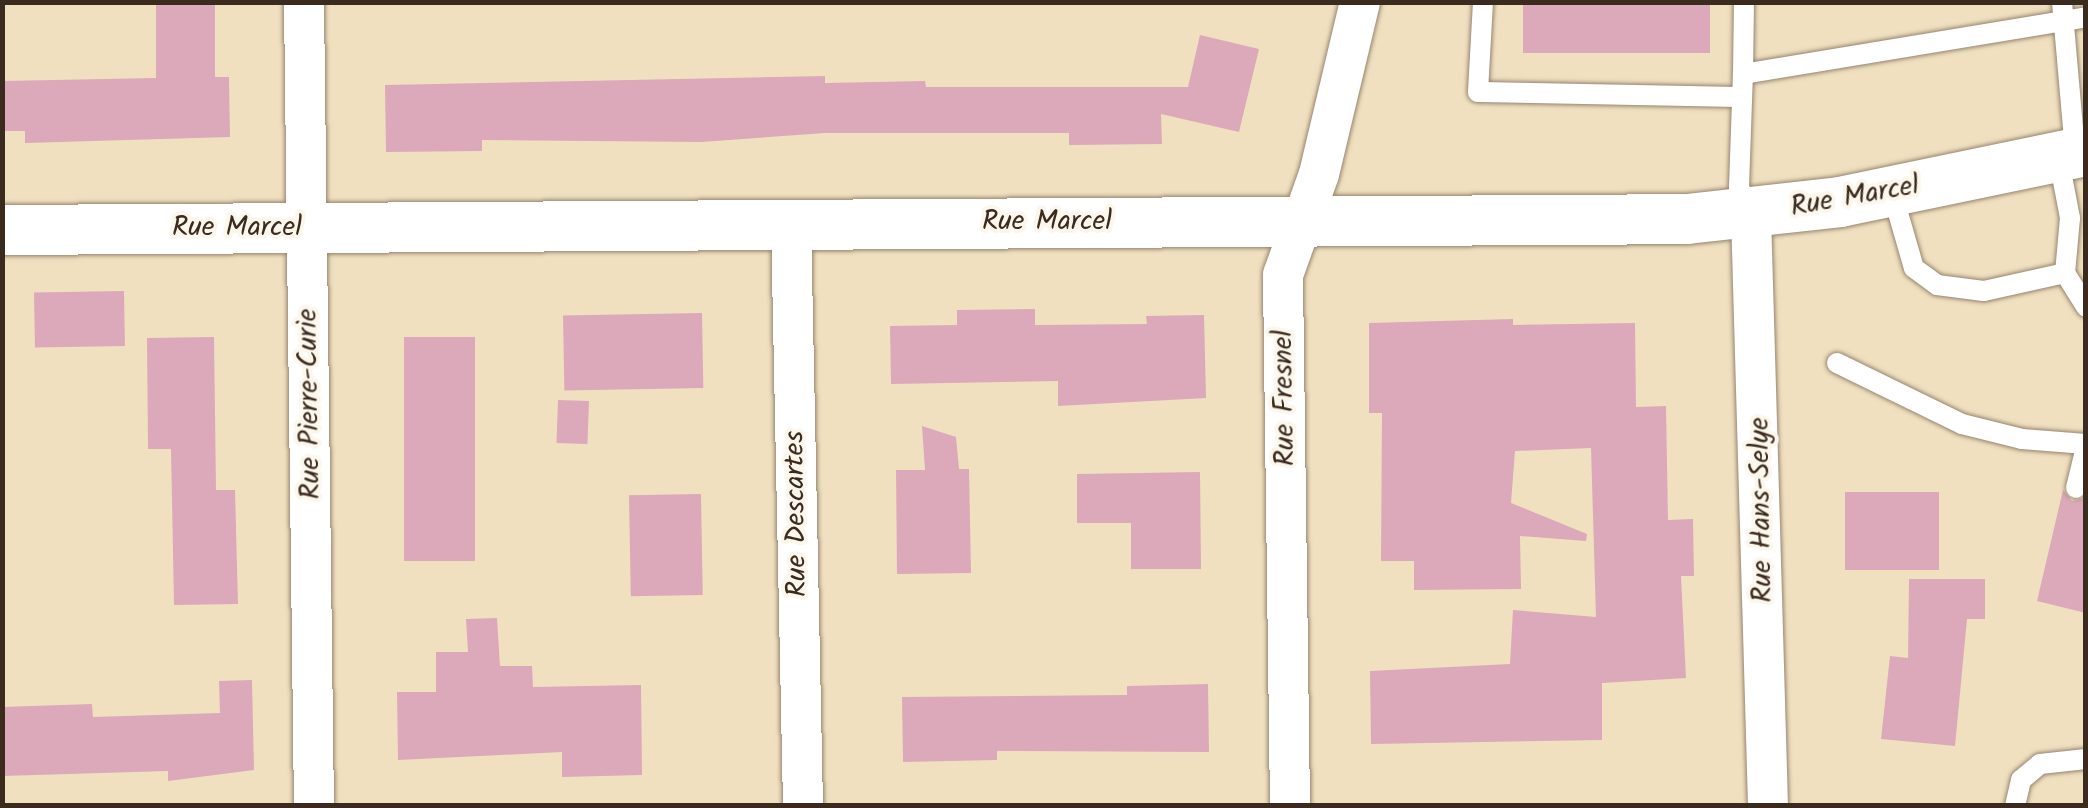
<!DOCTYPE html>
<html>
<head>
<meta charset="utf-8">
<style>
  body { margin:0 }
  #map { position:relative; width:2088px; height:808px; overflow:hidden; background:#f0e0c0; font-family:Kalam,sans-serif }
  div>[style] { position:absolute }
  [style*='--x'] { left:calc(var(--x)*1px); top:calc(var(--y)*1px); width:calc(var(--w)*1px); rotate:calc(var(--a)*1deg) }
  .building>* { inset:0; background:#dba9b9; transform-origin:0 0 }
  .roads { filter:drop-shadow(0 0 2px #96856f) drop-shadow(0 0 2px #96856f) }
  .service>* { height:20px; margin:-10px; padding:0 10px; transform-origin:10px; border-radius:10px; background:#fff }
  .minor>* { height:40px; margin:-20px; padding:0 20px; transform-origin:20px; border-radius:20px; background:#fff }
  .tertiary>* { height:50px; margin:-25px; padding:0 25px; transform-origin:25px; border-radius:25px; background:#fff }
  span { translate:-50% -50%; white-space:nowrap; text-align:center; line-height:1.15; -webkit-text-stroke:8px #fbf7ec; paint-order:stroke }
  .street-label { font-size:28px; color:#3b2a1e }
  .frame { position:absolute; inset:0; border:5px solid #3b2a1e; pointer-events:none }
</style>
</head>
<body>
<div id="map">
  <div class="building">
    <i style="clip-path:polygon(156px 2px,215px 2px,215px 77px,229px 77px,230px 137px,25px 143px,25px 131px,2px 131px,2px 81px,156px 78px)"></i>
    <i style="left:1523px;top:2px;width:187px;height:51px"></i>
    <i style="clip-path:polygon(1200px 35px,1259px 49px,1239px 132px,1161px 114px,1162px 144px,1069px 145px,1069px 133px,825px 133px,701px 142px,482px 140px,482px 151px,386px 152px,385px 85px,825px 76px,825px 83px,925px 81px,926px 87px,1188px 87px)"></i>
    <i style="left:124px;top:291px;width:55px;height:90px;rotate:89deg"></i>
    <i style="clip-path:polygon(1035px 309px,1035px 325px,1147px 324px,1146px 316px,1204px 315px,1206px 398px,1058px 406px,1058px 381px,891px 384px,890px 326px,957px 325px,957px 310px)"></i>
    <i style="left:702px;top:313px;width:75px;height:139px;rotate:89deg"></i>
    <i style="clip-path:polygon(1513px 319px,1513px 325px,1635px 323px,1636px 407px,1666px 406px,1668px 520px,1693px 519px,1694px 576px,1681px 576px,1686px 678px,1602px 683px,1602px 740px,1371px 744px,1370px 671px,1510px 664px,1513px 610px,1596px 617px,1591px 448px,1515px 451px,1511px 503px,1587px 534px,1586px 541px,1520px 536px,1521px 589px,1414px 590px,1414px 561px,1381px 561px,1382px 413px,1369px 413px,1369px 323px)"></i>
    <i style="clip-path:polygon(214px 337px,216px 490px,235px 490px,238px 604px,174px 605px,171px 449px,148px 449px,147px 338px)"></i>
    <i style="left:404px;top:337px;width:71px;height:224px"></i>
    <i style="left:558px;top:400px;width:31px;height:43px;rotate:2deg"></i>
    <i style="clip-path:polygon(922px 426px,956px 437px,959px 469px,969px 469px,971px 573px,897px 574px,896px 470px,925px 470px)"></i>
    <i style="clip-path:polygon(1200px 472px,1201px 569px,1131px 569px,1131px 523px,1077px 523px,1077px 474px)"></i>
    <i style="clip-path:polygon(2063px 490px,2072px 501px,2086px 498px,2086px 613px,2037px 601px)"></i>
    <i style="left:1845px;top:492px;width:94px;height:78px"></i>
    <i style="left:701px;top:494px;width:101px;height:72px;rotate:89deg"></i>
    <i style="clip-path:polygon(1909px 579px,1985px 579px,1985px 619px,1967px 619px,1955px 746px,1881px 739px,1890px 656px,1908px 658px)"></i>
    <i style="clip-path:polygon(497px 618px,500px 666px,532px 666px,533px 687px,641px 685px,642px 775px,562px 777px,562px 752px,398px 760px,397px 692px,436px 692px,436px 652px,468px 652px,466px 619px)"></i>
    <i style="clip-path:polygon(252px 680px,254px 770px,168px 781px,168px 771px,2px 776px,2px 707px,92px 704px,93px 717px,220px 713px,219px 681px)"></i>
    <i style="clip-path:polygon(1208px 684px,1209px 752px,997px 751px,997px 760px,903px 762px,902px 697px,1127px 695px,1127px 686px)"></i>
  </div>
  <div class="roads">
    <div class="service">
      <i style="--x:1483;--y:2;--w:90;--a:93.2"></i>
      <i style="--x:1478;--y:92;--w:264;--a:1.1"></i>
      <i style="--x:2062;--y:2;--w:151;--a:85"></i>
      <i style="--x:1743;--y:74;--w:72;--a:-89.2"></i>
      <i style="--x:1892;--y:192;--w:79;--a:73.9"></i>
      <i style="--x:1914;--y:268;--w:29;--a:36"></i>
      <i style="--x:1937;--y:285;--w:47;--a:7.3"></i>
      <i style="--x:1984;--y:291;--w:83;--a:-12.5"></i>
      <i style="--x:2065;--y:273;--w:55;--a:-84.8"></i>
      <i style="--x:2070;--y:218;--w:64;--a:-100.8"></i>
      <i style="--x:1750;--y:212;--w:27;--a:-114"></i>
      <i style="--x:1739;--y:187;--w:113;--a:-88"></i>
      <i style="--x:1743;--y:74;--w:348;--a:-9.4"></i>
      <i style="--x:2065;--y:273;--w:40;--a:58"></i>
      <i style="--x:1837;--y:363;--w:139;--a:26"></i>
      <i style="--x:1962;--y:424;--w:62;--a:14"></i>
      <i style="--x:2022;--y:439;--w:64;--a:4.5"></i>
      <i style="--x:2076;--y:488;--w:42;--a:-76.3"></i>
      <i style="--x:2015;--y:806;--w:27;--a:-77"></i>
      <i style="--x:2021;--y:780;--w:25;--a:-40"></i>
      <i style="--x:2040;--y:764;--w:46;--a:-6.2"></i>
    </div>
    <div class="minor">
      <i style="--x:304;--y:2;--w:804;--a:89.29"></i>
      <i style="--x:1751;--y:215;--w:591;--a:88.35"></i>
      <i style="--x:791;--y:223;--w:583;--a:88.82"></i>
      <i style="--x:1290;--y:806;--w:531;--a:-90.76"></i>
      <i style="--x:1283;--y:275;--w:107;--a:-70.4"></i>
      <i style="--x:1319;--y:174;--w:177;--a:-76.6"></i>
    </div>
    <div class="tertiary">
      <i style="--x:2;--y:230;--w:1685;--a:-0.37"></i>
      <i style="--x:1687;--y:219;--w:154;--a:-6.3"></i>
      <i style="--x:1840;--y:202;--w:251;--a:-11.7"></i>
    </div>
  </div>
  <div class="street-label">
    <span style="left:1855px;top:197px;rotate:-10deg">Rue Marcel</span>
    <span style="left:1047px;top:222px">Rue Marcel</span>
    <span style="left:237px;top:228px">Rue Marcel</span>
    <span style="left:1285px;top:398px;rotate:-91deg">Rue Fresnel</span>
    <span style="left:310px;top:404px;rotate:-91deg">Rue Pierre-Curie</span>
    <span style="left:1762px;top:510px;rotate:-91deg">Rue Hans-Selye</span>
    <span style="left:797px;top:514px;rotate:-91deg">Rue Descartes</span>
  </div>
  <div class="frame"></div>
</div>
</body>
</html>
